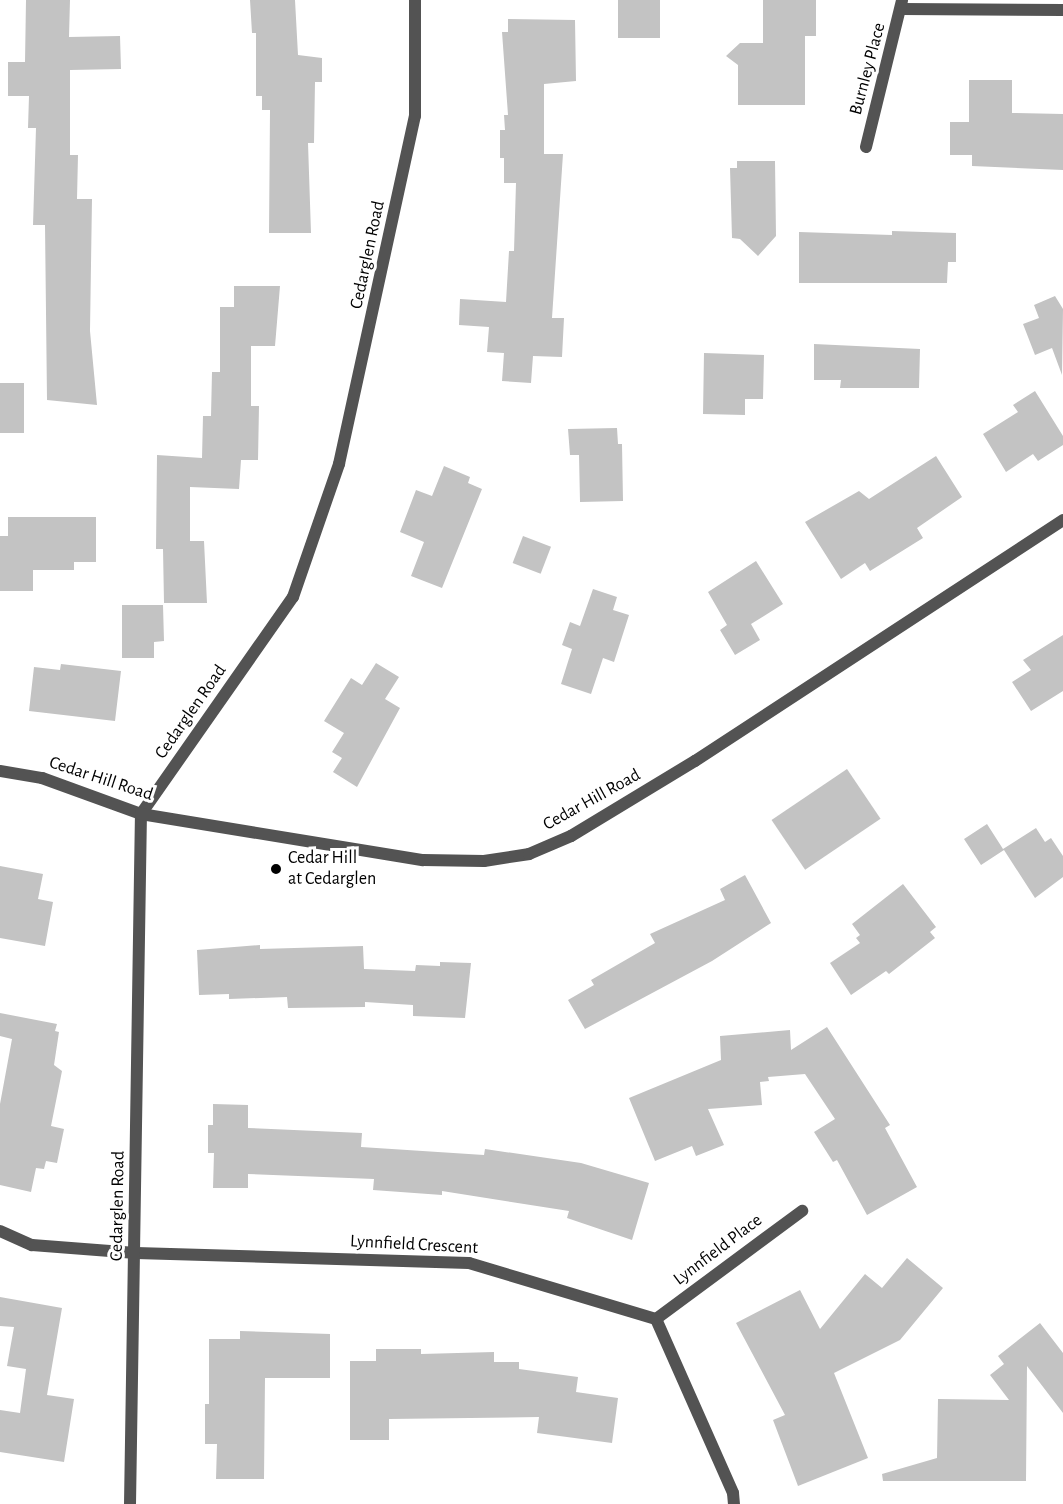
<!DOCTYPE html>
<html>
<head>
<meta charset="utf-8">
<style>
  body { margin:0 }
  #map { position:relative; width:1063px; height:1504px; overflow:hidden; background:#fff; font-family:"Alegreya Sans",sans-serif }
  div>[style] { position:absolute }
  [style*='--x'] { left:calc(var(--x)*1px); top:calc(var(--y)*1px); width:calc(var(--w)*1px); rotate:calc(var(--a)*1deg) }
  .building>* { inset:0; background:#c3c3c3; transform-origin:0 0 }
  .minor>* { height:12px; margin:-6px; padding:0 6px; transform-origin:6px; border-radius:6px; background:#535353 }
  .tertiary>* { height:12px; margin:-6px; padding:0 6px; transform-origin:6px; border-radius:6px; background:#535353 }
  .dots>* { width:16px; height:16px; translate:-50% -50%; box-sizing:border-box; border:3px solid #fff; border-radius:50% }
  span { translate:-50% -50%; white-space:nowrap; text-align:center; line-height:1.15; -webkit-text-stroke:6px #fff; paint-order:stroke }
  .street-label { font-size:18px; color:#000 }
  .poi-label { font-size:18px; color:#000 }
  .left { translate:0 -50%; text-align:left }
</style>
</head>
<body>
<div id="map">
  <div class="building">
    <i style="clip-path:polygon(26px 0,70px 0,69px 37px,120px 36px,121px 69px,70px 70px,70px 155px,78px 155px,77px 199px,92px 199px,90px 331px,97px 405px,47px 400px,45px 225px,33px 225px,36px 128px,28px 128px,29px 96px,8px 96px,8px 62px,25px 62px)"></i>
    <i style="clip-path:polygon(250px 0,295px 0,298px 55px,322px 58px,322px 82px,315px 82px,314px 143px,308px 143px,311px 233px,269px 233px,270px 110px,262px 110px,262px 96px,256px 96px,256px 33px,252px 33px)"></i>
    <i style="left:618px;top:0;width:42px;height:38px"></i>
    <i style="clip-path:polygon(763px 0,816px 0,816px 36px,805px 36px,805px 105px,738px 105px,738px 65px,726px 56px,740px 43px,763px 43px)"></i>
    <i style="clip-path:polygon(508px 19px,575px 20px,576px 81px,544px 84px,544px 154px,563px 154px,552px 318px,564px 318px,562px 357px,533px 356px,531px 383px,502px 381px,504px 353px,487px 352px,489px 327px,459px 325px,460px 299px,506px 302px,509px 251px,514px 251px,516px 183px,504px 183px,504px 158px,500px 158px,500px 130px,505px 130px,504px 115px,508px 115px,502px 32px,508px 32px)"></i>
    <i style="clip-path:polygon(969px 80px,1012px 80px,1012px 113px,1063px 114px,1063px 170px,972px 166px,972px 155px,950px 155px,950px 122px,969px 122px)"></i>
    <i style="clip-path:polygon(737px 161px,775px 161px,776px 236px,758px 256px,740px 239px,732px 238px,730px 168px,737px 168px)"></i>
    <i style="clip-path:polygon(892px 231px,956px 233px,956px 262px,948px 262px,947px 283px,799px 283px,799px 232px,892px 235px)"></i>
    <i style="clip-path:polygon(234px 286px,280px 286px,275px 346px,251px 346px,251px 406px,259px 406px,258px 460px,241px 460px,239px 489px,190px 487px,190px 541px,204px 541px,207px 603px,164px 603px,163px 549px,156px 549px,157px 455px,202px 458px,203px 416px,211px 416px,212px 372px,220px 372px,220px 307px,234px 307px)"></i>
    <i style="clip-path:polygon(1055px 296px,1063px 309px,1062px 375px,1052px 348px,1035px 355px,1023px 324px,1039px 318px,1034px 305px)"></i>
    <i style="clip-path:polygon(814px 344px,920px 349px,919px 388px,840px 388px,841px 380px,814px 380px)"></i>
    <i style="clip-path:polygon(704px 353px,764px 355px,763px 399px,745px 399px,745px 415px,703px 414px)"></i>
    <i style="left:24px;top:383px;width:50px;height:24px;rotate:90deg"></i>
    <i style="clip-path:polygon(1035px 391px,1063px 436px,1063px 445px,1038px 461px,1033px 454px,1006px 472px,983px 434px,1018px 412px,1013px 405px)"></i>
    <i style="clip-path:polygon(617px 428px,618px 444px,622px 444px,623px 501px,580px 502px,579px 455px,570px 455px,568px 429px)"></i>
    <i style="clip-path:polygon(936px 456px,962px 497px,917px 528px,923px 538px,870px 571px,865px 563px,841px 579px,805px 522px,859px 491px,869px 499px)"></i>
    <i style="clip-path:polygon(444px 466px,470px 477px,468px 483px,482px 489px,442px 588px,411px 576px,424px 542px,400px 532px,416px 490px,432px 496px)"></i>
    <i style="clip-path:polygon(8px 517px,96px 517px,96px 562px,74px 562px,74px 570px,33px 570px,33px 591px,0 591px,0 536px,8px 536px)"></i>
    <i style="left:523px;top:536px;width:30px;height:29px;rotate:21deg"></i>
    <i style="clip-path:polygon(756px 561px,783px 604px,751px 624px,760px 640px,735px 655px,720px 630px,727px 625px,708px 592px)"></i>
    <i style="clip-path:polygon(593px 589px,617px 597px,613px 610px,629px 615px,614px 662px,603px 658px,591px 694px,561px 684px,572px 649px,562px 645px,570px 622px,580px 626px)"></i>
    <i style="clip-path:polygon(122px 605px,163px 605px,164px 641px,154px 642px,154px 658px,122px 658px)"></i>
    <i style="clip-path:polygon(1063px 635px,1063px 691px,1031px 711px,1012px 682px,1031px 670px,1023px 660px)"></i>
    <i style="clip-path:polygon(376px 663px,399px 677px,385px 699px,400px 708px,357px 787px,333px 772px,342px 758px,332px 752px,344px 733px,324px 721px,351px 678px,362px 685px)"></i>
    <i style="clip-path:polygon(61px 664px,121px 671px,115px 721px,29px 711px,34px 667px,60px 670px)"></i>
    <i style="left:847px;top:769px;width:60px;height:91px;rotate:56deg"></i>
    <i style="clip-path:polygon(987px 824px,1003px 849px,1036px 828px,1045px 842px,1051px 838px,1063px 856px,1063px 877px,1035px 898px,1004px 850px,981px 865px,964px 839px)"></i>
    <i style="clip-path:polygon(0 866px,43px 874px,38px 899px,53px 902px,45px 946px,0 938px)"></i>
    <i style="clip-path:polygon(745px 875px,771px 923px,712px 961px,585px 1029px,568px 1000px,594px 985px,591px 980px,655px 943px,650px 934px,725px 900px,720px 889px)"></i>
    <i style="clip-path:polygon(903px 884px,936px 927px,930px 932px,935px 938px,889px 974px,886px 971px,851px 995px,830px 963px,860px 943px,856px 938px,860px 935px,852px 924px)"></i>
    <i style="clip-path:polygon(260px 945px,260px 949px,363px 946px,364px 969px,415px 971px,416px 965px,440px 966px,440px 962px,471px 963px,465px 1018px,413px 1016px,413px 1005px,365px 1002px,365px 1007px,288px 1008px,287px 997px,229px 999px,229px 994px,199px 995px,197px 950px)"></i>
    <i style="clip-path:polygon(0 1013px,57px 1024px,55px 1031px,59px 1032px,54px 1065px,62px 1071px,51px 1126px,64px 1129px,57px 1163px,46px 1161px,44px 1169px,36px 1168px,31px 1192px,0 1185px,0 1104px,12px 1039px,0 1036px)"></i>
    <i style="clip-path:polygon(827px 1027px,890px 1125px,885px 1128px,917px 1187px,867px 1215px,837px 1160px,833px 1162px,814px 1132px,835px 1119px,805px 1074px,768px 1077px,769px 1081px,760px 1082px,762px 1105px,708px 1109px,724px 1145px,696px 1156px,692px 1146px,655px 1161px,629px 1098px,721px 1060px,720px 1036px,790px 1030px,791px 1050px)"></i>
    <i style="clip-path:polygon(213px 1104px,248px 1105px,248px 1128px,362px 1133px,361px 1147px,484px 1155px,485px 1149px,581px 1163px,649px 1183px,632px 1240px,567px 1218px,569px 1211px,442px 1191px,442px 1195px,373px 1190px,374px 1179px,248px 1174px,248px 1188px,213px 1188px,214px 1153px,208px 1153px,208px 1125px,213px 1125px)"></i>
    <i style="clip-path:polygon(907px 1258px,943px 1288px,900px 1340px,834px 1373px,868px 1458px,798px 1486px,773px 1420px,785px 1415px,736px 1323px,800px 1290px,820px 1329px,865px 1274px,882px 1288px)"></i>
    <i style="clip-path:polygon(0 1297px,62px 1308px,47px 1395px,74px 1399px,64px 1462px,0 1452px,0 1410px,20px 1413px,26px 1369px,7px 1366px,14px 1327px,0 1326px)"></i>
    <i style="clip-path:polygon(1040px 1323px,1063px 1353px,1063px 1413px,1027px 1366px,1026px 1481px,883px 1481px,882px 1474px,937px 1458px,938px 1399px,1009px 1400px,990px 1375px,1004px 1364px,998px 1356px)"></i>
    <i style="clip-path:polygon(240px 1331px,330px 1334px,330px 1378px,265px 1378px,264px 1479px,216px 1479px,217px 1444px,205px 1444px,205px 1404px,209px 1404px,209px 1339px,240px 1339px)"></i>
    <i style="clip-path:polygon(376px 1349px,421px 1349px,421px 1354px,494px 1352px,494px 1362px,519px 1362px,519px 1369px,578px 1377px,576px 1392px,618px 1398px,612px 1443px,537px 1433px,539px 1417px,389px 1419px,389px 1440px,350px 1440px,350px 1361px,376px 1361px)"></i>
  </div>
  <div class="minor">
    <i style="--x:902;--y:9;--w:161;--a:0.4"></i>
    <i style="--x:866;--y:147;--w:151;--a:-76.2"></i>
    <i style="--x:0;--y:1231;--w:35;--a:24"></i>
    <i style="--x:32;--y:1245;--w:104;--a:4.4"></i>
    <i style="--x:136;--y:1253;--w:333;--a:1.7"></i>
    <i style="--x:469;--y:1263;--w:195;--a:16.7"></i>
    <i style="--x:656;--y:1319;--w:190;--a:66.1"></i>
    <i style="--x:733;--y:1493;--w:11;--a:85"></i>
    <i style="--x:656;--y:1319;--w:182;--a:-36.5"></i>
    <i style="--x:130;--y:1504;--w:690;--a:-89.09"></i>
    <i style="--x:141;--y:814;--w:265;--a:-55"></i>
    <i style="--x:293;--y:597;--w:141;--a:-70.9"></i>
    <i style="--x:339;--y:464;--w:356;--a:-77.7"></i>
    <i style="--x:415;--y:116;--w:116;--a:-90"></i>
  </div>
  <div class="tertiary">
    <i style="--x:0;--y:771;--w:43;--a:9.5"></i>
    <i style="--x:42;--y:778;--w:105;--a:20"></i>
    <i style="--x:141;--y:814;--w:286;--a:9.3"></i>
    <i style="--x:423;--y:860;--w:61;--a:0.9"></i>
    <i style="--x:484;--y:861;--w:46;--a:-8.8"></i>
    <i style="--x:529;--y:854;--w:46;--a:-23.2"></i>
    <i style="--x:571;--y:836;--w:145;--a:-31.2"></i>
    <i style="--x:695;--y:761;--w:440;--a:-33.2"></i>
  </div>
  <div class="dots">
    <i style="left:276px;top:869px;background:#000"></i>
  </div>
  <div class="street-label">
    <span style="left:868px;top:69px;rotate:-75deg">Burnley Place</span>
    <span style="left:368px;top:255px;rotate:-78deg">Cedarglen Road</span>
    <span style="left:191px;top:712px;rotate:-55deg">Cedarglen Road</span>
    <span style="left:101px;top:779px;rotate:18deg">Cedar Hill Road</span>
    <span style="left:592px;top:800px;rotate:-29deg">Cedar Hill Road</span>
    <span style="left:118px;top:1206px;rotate:-89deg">Cedarglen Road</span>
    <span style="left:414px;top:1245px;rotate:3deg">Lynnfield Crescent</span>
    <span style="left:718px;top:1250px;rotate:-37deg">Lynnfield Place</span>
  </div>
  <div class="poi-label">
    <span class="left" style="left:288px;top:869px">Cedar Hill<br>at Cedarglen</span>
  </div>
</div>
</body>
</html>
